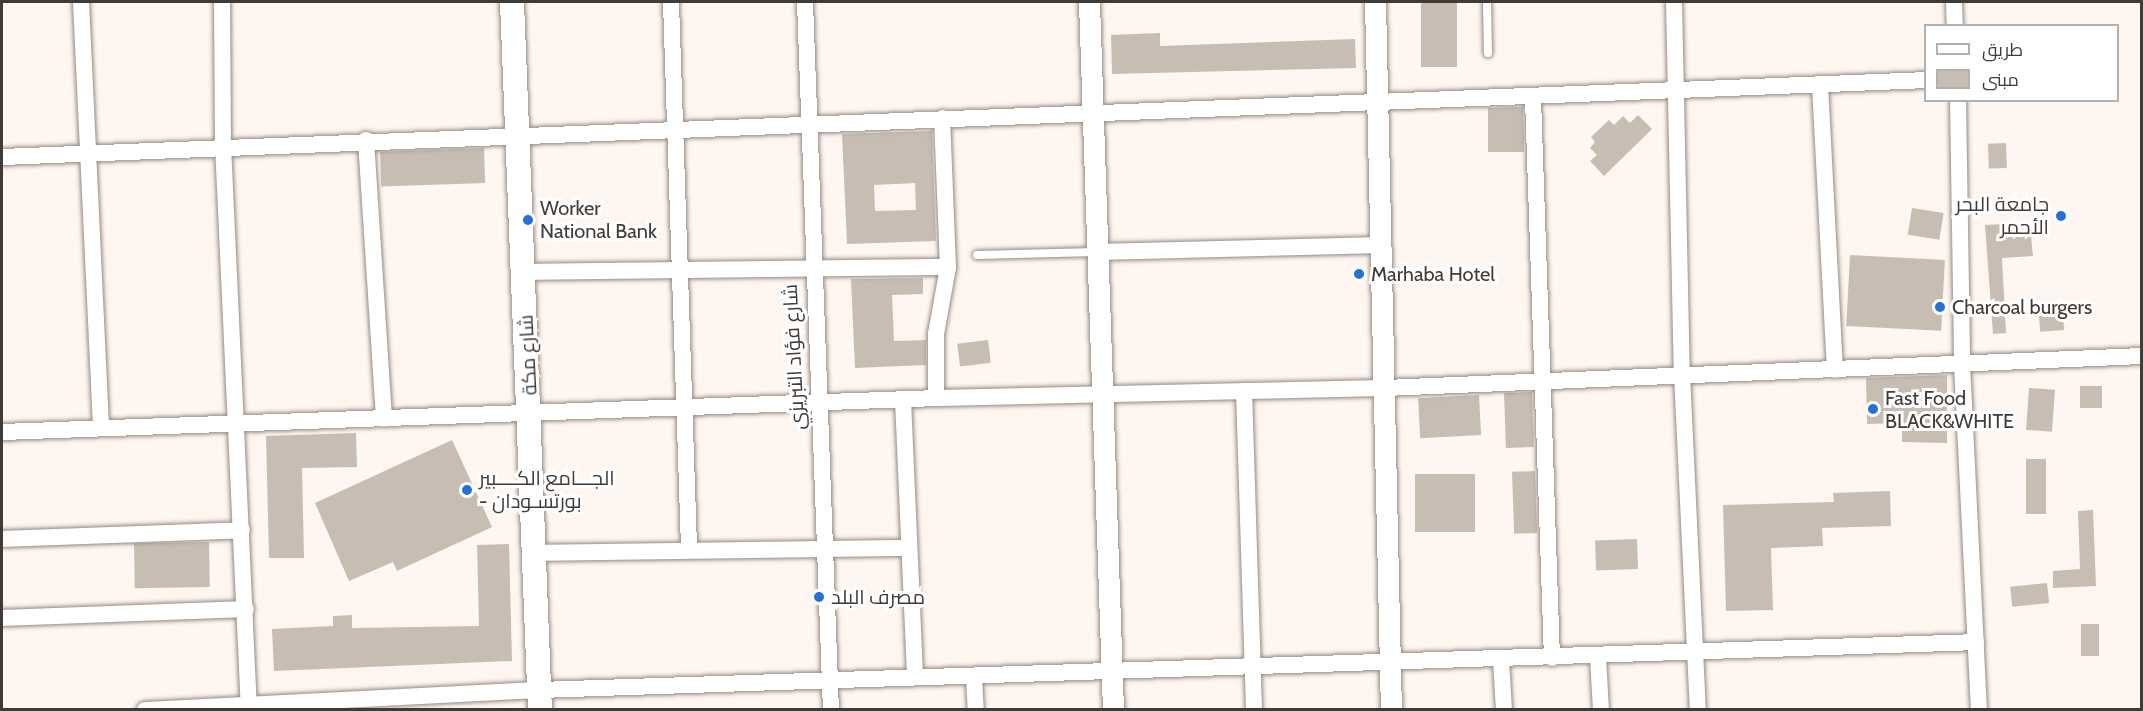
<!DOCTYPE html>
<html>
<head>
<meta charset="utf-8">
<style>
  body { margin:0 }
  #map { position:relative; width:2143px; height:711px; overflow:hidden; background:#fef6f0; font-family:Cabin,Cairo,sans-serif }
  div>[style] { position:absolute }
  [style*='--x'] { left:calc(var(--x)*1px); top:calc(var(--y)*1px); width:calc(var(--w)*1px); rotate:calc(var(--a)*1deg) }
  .building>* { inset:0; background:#c7bdb2; transform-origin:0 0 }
  .roads { filter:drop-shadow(0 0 2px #968a82) drop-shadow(0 0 2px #968a82) }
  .service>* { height:8px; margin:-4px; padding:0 4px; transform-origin:4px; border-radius:4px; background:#fff }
  .minor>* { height:16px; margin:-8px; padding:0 8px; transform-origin:8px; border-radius:8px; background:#fff }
  .tertiary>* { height:21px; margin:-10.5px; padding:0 10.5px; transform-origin:10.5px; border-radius:10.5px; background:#fff }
  .secondary>* { height:24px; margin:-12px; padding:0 12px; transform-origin:12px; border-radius:12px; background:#fff }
  .dots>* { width:16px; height:16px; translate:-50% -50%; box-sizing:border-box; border:3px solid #fff; border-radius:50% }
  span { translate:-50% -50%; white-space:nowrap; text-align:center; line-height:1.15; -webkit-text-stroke:6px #fff; paint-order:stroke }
  .poi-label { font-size:20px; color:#403b37 }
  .right { translate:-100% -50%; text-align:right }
  .left { translate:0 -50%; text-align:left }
  .street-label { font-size:20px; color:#403b37 }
  .frame { position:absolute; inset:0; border:3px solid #403b37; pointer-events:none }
  .legend { position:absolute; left:1924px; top:24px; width:195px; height:78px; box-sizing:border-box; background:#fff; border:2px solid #b3b1af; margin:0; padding:8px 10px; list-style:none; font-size:18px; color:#403b37 }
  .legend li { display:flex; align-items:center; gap:12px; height:30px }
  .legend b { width:30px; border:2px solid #b3b1af }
</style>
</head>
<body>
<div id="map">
  <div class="building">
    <i style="left:1421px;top:2px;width:36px;height:65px"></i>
    <i style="clip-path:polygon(1160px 33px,1160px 46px,1355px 39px,1356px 68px,1112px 74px,1111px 35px)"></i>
    <i style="clip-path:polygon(1517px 107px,1523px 107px,1524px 152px,1488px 152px,1488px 108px)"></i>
    <i style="clip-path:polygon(1638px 115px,1652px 129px,1604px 176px,1590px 161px,1597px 155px,1590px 148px,1595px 142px,1591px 137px,1609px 120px,1614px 125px,1623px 116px,1630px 123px)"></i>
    <i style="clip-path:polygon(evenodd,932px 131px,936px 241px,847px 244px,842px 134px,932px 131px,915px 183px,916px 210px,875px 211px,874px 185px,915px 183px)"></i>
    <i style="left:2006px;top:143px;width:25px;height:18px;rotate:88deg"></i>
    <i style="left:484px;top:148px;width:35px;height:104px;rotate:88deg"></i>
    <i style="left:1912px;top:208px;width:32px;height:27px;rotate:9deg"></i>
    <i style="clip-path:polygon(2023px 223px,2024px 237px,2031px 237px,2033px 256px,2002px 258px,2006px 333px,1993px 334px,1985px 225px)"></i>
    <i style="left:1850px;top:255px;width:95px;height:71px;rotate:3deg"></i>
    <i style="clip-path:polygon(923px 278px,923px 294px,892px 295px,894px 341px,926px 340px,926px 365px,855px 368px,851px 279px)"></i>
    <i style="left:2063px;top:314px;width:16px;height:24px;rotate:86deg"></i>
    <i style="left:988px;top:340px;width:23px;height:31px;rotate:83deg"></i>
    <i style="clip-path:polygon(1947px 375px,1947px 443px,1902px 442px,1902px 423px,1867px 424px,1866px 378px)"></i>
    <i style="left:2080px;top:386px;width:22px;height:22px"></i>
    <i style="left:2029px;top:388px;width:26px;height:42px;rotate:4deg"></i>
    <i style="left:1532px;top:392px;width:55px;height:28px;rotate:88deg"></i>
    <i style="left:1479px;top:395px;width:40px;height:61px;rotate:87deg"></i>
    <i style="clip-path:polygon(356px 433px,357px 467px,302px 468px,304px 558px,269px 558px,266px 436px)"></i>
    <i style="clip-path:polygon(452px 440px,492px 527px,397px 571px,393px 562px,349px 581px,315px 503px)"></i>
    <i style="left:2026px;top:459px;width:20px;height:55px"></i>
    <i style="left:1535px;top:471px;width:62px;height:23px;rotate:88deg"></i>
    <i style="left:1415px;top:474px;width:60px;height:58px"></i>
    <i style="clip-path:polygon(1890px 491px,1891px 526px,1822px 528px,1823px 546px,1771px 548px,1773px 610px,1726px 611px,1723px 505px,1834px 502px,1833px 493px)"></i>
    <i style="clip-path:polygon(2093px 510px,2096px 586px,2053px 588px,2053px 571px,2080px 569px,2078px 511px)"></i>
    <i style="left:1637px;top:539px;width:30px;height:42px;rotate:88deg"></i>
    <i style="left:209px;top:542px;width:45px;height:75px;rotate:89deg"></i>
    <i style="clip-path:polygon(509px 544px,512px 661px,274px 671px,272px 629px,333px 626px,333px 616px,352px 615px,352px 628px,479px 626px,477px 545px)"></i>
    <i style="left:2047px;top:583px;width:20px;height:37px;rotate:84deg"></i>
    <i style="left:2081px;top:624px;width:18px;height:32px"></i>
  </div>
  <div class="roads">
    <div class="service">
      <i style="--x:1487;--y:2;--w:51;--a:88.9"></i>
      <i style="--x:977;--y:255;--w:119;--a:-1.4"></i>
    </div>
    <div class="minor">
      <i style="--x:81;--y:2;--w:426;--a:87.3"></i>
      <i style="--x:222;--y:2;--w:143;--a:89.6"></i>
      <i style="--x:223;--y:145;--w:566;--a:87.37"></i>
      <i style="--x:671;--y:2;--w:546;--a:88.11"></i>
      <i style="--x:805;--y:2;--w:708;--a:87.9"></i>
      <i style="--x:1674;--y:2;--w:372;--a:88.8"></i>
      <i style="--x:1682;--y:374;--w:336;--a:87.3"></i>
      <i style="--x:1954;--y:2;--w:24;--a:88"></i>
      <i style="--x:1820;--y:85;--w:285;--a:87"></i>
      <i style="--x:1533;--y:98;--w:560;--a:88.06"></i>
      <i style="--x:1958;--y:100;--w:264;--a:89.1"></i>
      <i style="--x:1962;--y:364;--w:346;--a:87.2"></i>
      <i style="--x:366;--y:140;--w:279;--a:86.3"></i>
      <i style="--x:2;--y:157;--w:1926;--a:-2.29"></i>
      <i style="--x:1097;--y:252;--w:286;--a:-1.4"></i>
      <i style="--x:523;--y:272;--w:425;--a:-0.7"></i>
      <i style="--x:1244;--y:391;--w:319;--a:88.2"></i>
      <i style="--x:936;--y:398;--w:64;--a:-90"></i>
      <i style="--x:936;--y:334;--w:68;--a:-79.8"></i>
      <i style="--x:948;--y:267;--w:149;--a:-92.3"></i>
      <i style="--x:903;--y:400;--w:277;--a:87.5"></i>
      <i style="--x:2;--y:432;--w:935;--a:-2.08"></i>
      <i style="--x:936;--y:398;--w:449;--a:-1.3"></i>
      <i style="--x:1385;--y:388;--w:758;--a:-2.42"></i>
      <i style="--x:2;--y:539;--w:240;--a:-2.1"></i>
      <i style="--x:535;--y:553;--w:373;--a:-0.8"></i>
      <i style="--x:2;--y:618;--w:244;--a:-2.1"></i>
      <i style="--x:1598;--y:657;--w:53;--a:86.8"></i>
      <i style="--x:1501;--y:660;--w:50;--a:86.6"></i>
      <i style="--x:974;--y:677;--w:33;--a:87"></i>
      <i style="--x:145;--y:710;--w:395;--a:-2.9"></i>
      <i style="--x:539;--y:690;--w:1438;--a:-1.91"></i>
    </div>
    <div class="tertiary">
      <i style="--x:1089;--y:2;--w:708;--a:88.06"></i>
      <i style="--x:1375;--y:2;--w:708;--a:88.71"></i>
    </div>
    <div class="secondary">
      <i style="--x:512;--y:2;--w:709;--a:87.74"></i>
    </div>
  </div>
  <div class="dots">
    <i style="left:2061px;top:216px;background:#2171dc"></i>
    <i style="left:528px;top:220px;background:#2171dc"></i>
    <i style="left:1359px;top:274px;background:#2171dc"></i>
    <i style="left:1940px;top:307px;background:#2171dc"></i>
    <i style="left:1873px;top:409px;background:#2171dc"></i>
    <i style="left:467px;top:490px;background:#2171dc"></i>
    <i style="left:819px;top:597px;background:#2171dc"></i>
  </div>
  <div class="poi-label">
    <span class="right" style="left:2049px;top:216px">جامعة البحر<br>الأحمر</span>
    <span class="left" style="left:540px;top:220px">Worker<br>National Bank</span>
    <span class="left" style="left:1371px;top:274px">Marhaba Hotel</span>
    <span class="left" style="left:1952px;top:307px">Charcoal burgers</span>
    <span class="left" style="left:1885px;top:410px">Fast Food<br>BLACK&amp;WHITE</span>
    <span class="left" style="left:479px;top:490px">الجـــامع الكــــبير<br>- بورتسـودان</span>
    <span class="left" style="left:831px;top:597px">مصرف البلد</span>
  </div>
  <div class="street-label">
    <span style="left:528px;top:355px;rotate:-93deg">شارع مكة</span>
    <span style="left:794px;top:357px;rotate:-93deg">شارع فؤاد التبريزي</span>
  </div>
  <div class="frame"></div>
  <ul class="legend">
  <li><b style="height:8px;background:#fff"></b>طريق</li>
  <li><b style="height:16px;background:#c7bdb2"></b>مبنى</li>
  </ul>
</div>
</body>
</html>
